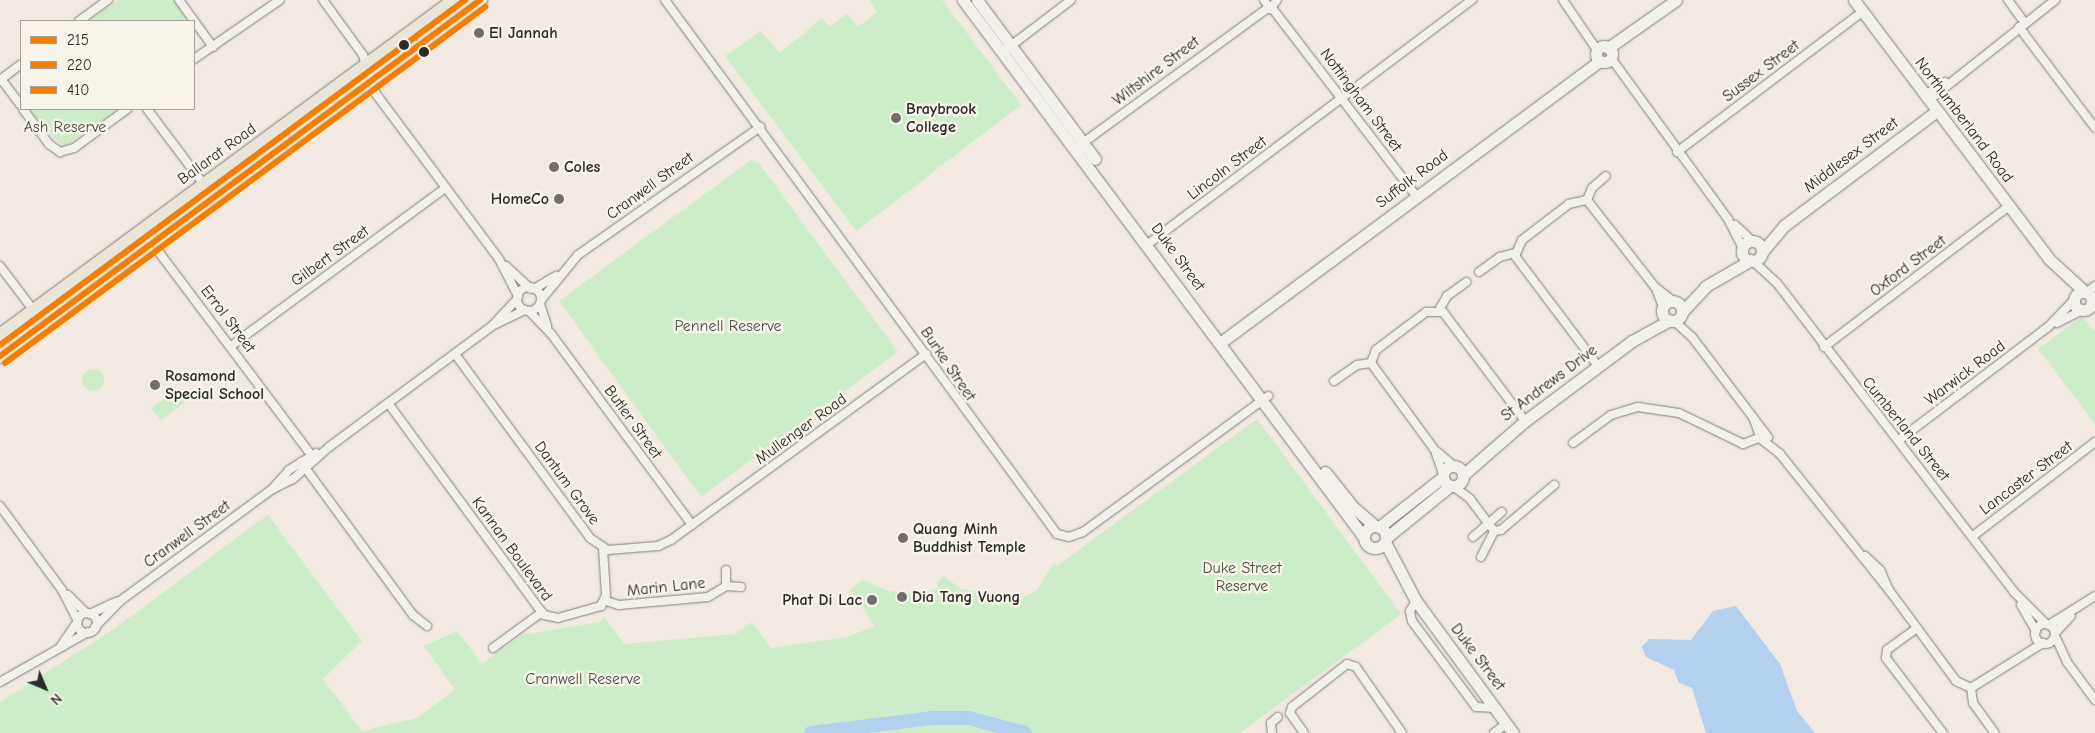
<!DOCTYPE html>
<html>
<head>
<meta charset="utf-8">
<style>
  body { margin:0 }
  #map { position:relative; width:2095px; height:733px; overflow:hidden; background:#f1e9e2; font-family:"Comic Neue",sans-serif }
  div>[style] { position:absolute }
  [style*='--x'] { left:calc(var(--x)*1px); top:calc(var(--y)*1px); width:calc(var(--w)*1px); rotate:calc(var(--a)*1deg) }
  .green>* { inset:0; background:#cdecc9; transform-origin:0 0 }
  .round { border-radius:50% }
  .water>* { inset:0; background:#b3d0ee }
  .river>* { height:14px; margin:-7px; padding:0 7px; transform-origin:7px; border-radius:7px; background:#b3d0ee }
  .roads { filter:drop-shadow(0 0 1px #84807d) drop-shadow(0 0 1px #84807d) }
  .street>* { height:8px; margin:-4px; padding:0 4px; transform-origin:4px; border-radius:4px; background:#f2f0eb }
  .street>.ring { margin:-4px; padding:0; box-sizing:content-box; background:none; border:8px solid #f2f0eb; border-radius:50% }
  .secondary>* { height:11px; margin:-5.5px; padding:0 5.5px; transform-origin:5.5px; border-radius:5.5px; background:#f2f0eb }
  .secondary>.ring { margin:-5.5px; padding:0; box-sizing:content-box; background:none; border:11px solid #f2f0eb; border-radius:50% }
  .highway>* { height:14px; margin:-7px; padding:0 7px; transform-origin:7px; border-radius:7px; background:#e9e5d9 }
  .bus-1>* { height:6px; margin:-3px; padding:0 3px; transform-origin:3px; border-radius:3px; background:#f47e02 }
  .bus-2>* { height:6px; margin:-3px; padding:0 3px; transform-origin:3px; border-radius:3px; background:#f47e02 }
  .bus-3>* { height:6px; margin:-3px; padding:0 3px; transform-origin:3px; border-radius:3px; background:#f47e02 }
  .dots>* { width:14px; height:14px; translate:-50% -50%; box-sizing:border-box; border:2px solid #f7f3e8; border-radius:50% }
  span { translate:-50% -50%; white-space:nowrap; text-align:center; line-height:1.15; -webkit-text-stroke:5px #f7f3e8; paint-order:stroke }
  .poi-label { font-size:16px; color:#2b2b2b; font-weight:700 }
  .left { translate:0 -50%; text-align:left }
  .right { translate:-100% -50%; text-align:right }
  .street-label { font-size:16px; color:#2b2b2b }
  .park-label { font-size:16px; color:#455247 }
  .legend { position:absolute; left:20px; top:20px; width:175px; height:90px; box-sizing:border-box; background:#f7f3e8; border:1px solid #a5a39c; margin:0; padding:6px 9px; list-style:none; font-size:15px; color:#2b2b2b }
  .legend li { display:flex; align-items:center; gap:10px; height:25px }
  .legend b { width:25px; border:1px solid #a5a39c }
  .north { position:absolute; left:20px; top:663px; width:50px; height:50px; -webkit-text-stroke:4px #f7f3e8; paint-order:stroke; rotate:135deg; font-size:14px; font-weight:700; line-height:20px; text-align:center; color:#2b2b2b }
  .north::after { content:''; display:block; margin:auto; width:18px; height:22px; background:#2b2b2b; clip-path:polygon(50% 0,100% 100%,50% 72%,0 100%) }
</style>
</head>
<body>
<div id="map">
  <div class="green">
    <i style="clip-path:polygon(118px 0,173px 0,189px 21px,88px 21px)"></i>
    <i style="clip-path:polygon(869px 0,942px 0,1021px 105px,856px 231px,725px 56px,761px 31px,780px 53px,822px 18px,830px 27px,847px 14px,858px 27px,877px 12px)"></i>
    <i style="clip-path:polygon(29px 109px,119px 109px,63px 147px)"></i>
    <i style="clip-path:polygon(751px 160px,758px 162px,898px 352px,701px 497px,559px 301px)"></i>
    <i style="clip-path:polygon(2081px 317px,2095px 331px,2095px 424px,2038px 349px)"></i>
    <i class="round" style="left:82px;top:369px;width:22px;height:22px"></i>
    <i style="left:177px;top:389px;width:15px;height:32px;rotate:53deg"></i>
    <i style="clip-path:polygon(1257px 419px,1401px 614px,1240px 733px,0 733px,0 702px,111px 631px,268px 515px,362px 641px,323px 679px,362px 731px,417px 718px,455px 690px,424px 646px,457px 631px,482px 664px,521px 635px,600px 622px,604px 616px,624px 644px,736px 634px,752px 622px,771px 648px,847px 637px,875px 626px,850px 590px,863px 580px,888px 591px,914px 594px,939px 589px,937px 582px,944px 576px,961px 589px,1022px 598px,1037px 590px,1054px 562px,1057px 566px)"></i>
  </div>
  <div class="water">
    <i style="clip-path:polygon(1736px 606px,1780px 664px,1797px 711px,1815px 733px,1706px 733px,1692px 688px,1679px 683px,1674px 670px,1646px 657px,1642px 647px,1649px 639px,1691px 640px,1713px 611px)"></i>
  </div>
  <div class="river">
    <i style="--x:811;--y:733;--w:124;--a:-7"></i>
    <i style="--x:934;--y:718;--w:35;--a:0"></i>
    <i style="--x:969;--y:718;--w:58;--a:15"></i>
  </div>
  <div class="roads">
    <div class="street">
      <i style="--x:179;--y:0;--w:58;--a:54.1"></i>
      <i style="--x:323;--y:0;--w:68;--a:54"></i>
      <i style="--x:363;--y:55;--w:14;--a:73"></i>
      <i style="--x:665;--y:0;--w:662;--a:53.72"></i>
      <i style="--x:1057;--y:534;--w:12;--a:14"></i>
      <i style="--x:1069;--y:537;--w:15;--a:-20"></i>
      <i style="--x:1083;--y:532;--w:230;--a:-36.3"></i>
      <i style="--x:1264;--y:0;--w:11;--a:56"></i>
      <i style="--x:1270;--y:9;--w:11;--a:-52"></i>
      <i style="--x:1563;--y:0;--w:60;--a:55.8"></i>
      <i style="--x:2008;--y:0;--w:29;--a:54"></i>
      <i style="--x:1272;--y:8;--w:237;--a:52.5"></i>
      <i style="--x:79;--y:21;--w:36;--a:-36"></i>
      <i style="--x:2019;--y:27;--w:126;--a:53"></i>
      <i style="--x:1008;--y:48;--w:79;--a:-37.3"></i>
      <i style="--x:1611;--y:58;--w:199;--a:54"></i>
      <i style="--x:1728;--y:219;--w:33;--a:63"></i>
      <i style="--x:194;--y:59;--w:104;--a:-34.5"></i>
      <i style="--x:1;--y:79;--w:34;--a:53"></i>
      <i style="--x:370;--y:79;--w:16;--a:68"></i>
      <i style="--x:376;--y:94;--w:206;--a:53.3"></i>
      <i style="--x:499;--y:259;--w:42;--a:62.8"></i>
      <i style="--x:0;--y:80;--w:26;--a:-37"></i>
      <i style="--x:1925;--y:95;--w:24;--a:-33"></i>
      <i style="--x:1929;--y:100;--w:161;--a:-38.4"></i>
      <i style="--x:23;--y:109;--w:44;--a:53.4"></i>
      <i style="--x:49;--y:144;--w:14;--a:36"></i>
      <i style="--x:60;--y:152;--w:15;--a:-16"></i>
      <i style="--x:74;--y:148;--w:66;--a:-36.3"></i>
      <i style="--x:147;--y:109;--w:95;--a:53.1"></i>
      <i style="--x:1080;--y:145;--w:233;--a:-36.1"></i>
      <i style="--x:1677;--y:152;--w:232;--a:-37.1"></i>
      <i style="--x:1587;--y:200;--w:13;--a:-67"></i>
      <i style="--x:1592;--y:188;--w:18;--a:-41"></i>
      <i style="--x:1735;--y:225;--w:23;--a:43"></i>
      <i style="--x:152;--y:243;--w:271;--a:53.1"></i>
      <i style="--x:1148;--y:244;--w:406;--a:-37"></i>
      <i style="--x:1752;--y:260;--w:34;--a:43"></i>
      <i style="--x:1777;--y:283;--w:389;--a:52.5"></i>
      <i style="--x:2014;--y:592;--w:45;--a:45"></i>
      <i style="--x:0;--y:266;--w:56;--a:52.9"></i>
      <i style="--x:506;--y:266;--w:33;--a:43"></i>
      <i style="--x:1479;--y:272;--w:26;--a:-36"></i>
      <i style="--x:1500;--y:257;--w:16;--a:-15"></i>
      <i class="ring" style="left:517px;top:287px;width:16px;height:16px"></i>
      <i style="--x:534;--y:289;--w:26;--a:-31"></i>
      <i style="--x:1657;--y:291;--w:17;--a:69"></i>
      <i style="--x:2087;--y:292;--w:10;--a:-37"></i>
      <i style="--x:541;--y:300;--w:58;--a:-50.6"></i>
      <i style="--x:578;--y:255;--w:223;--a:-35.1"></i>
      <i style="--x:2093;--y:301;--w:4;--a:-56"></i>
      <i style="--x:540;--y:304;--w:23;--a:72"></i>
      <i style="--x:1439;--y:310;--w:16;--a:-60"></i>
      <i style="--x:1447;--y:296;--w:24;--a:-36"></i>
      <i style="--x:529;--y:311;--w:33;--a:46"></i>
      <i style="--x:552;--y:335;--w:236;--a:53.6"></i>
      <i style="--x:1673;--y:320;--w:25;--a:42"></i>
      <i style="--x:1692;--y:337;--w:126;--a:52.8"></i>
      <i style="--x:2057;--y:323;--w:28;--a:-27"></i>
      <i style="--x:496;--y:324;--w:32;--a:-26"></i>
      <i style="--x:231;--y:346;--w:266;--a:-36.4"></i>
      <i style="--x:1824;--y:347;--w:233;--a:-37.3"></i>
      <i style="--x:455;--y:354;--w:228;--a:53.7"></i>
      <i style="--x:590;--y:538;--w:22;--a:34"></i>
      <i style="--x:608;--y:550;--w:50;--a:-4.6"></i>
      <i style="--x:658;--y:546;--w:14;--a:-25"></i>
      <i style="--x:671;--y:540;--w:316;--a:-36.1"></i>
      <i style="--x:1598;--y:366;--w:138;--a:-127"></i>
      <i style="--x:1515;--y:256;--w:17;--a:-66"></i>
      <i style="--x:1522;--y:240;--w:59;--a:-37.5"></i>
      <i style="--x:1569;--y:204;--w:18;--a:-13"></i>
      <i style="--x:1587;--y:200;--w:110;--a:52"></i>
      <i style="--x:1655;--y:287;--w:23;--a:38"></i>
      <i style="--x:1334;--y:381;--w:28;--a:-35"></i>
      <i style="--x:1357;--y:365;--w:14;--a:-8"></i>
      <i style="--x:388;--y:403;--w:263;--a:53.7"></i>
      <i style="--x:544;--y:615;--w:14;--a:12"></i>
      <i style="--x:558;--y:618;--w:45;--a:-15.6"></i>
      <i style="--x:601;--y:606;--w:12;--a:-66"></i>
      <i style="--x:606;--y:595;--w:46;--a:-93.7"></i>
      <i style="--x:1753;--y:417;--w:23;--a:70"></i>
      <i style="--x:1761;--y:439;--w:24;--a:38"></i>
      <i style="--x:1780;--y:454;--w:174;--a:51.3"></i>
      <i style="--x:1899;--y:440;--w:187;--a:-37.2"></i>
      <i style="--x:2048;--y:327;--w:37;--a:-46"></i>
      <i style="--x:1573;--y:443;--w:47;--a:-36.4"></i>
      <i style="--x:1611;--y:415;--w:28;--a:-17"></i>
      <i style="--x:1638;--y:407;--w:41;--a:8.3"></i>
      <i style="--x:1679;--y:413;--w:71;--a:25.8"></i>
      <i style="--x:1743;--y:444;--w:25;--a:-21"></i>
      <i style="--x:1436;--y:454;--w:20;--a:70"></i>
      <i style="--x:301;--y:462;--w:190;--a:53.8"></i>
      <i style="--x:413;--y:615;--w:18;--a:38"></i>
      <i style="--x:1454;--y:466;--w:26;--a:-140"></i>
      <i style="--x:1434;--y:449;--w:107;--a:-126.2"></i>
      <i style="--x:1371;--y:363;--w:14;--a:-69"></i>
      <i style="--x:1376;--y:350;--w:63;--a:-37.2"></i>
      <i style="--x:1426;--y:312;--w:17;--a:0"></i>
      <i style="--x:1443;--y:312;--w:136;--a:53"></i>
      <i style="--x:1453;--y:486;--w:21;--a:37"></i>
      <i style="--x:1470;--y:499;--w:40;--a:53"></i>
      <i style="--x:1494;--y:531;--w:7;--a:-8"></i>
      <i style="--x:1501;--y:530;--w:70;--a:-40.3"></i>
      <i style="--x:273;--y:488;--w:24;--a:-48"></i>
      <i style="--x:289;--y:470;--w:32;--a:-32"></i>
      <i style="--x:0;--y:506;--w:104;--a:53.6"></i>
      <i style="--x:62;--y:590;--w:34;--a:63"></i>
      <i style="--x:1973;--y:536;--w:154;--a:-37.6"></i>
      <i style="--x:1473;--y:537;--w:38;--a:-41"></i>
      <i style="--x:1865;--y:556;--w:21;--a:43"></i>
      <i style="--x:1880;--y:570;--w:22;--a:66"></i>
      <i style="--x:1889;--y:590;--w:113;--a:53.6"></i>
      <i style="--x:1956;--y:681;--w:17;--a:25"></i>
      <i style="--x:1481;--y:557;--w:29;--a:-63"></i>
      <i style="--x:726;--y:570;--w:16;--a:90"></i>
      <i style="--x:726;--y:586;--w:15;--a:4"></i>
      <i style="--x:68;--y:595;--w:25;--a:45"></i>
      <i style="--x:606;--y:601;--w:14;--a:17"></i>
      <i style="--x:619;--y:605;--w:89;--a:-5.1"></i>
      <i style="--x:708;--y:597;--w:21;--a:-31"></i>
      <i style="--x:1416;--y:601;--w:12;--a:121"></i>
      <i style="--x:1410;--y:611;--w:10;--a:79"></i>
      <i style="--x:1412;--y:621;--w:107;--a:53.3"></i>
      <i style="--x:1476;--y:707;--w:19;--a:3"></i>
      <i style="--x:2021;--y:605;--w:30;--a:60"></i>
      <i class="ring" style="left:77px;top:613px;width:12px;height:12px"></i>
      <i style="--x:90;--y:614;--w:29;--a:-25"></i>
      <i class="ring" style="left:2035px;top:624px;width:12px;height:12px"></i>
      <i style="--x:2049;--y:625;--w:54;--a:-32.2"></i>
      <i style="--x:95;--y:627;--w:36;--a:-46"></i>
      <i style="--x:120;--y:601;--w:187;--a:-36.3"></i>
      <i style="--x:271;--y:490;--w:25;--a:-27"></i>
      <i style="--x:293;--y:479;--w:48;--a:-41.6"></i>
      <i style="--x:329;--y:447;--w:203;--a:-36.6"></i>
      <i style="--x:492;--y:326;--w:37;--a:-47"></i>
      <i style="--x:1917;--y:628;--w:37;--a:144"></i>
      <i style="--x:1887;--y:650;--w:8;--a:97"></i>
      <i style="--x:1886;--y:658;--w:94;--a:52.8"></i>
      <i style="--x:2055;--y:633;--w:23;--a:-47"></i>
      <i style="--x:2055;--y:636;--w:29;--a:65"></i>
      <i style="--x:2067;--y:662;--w:47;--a:53.6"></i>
      <i style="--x:61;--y:646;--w:29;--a:-56"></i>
      <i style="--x:493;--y:648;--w:61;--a:-36.3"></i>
      <i style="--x:0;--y:682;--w:101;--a:-29.6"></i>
      <i style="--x:1971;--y:688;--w:85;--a:-32"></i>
      <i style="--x:1971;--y:688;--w:15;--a:82"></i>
      <i style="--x:1973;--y:703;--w:37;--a:54"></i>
      <i style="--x:1272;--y:733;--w:10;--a:-96"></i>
      <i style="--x:1271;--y:723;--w:9;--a:-41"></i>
      <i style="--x:1304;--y:733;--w:24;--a:-125"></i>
      <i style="--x:1290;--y:713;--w:6;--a:-72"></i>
      <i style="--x:1292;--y:707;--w:70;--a:-38"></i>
      <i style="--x:1347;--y:664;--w:9;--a:18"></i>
      <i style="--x:1356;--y:667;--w:80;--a:55.1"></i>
      <i style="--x:1494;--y:733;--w:15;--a:-37"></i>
    </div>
    <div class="secondary">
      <i style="--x:963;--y:0;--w:669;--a:53.27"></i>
      <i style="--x:977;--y:0;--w:198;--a:53.4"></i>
      <i style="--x:1854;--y:0;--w:324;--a:53"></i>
      <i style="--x:2049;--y:259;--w:49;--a:42.5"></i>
      <i class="ring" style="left:1596px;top:46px;width:5px;height:5px"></i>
      <i style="--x:1608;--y:48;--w:83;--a:-35.2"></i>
      <i class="ring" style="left:1742px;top:241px;width:9px;height:9px"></i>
      <i style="--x:1762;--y:252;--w:35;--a:-50"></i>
      <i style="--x:1785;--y:225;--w:190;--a:-36.9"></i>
      <i class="ring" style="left:2074px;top:292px;width:7px;height:7px"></i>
      <i class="ring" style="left:1662px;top:301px;width:9px;height:9px"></i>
      <i style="--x:1682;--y:312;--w:35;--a:-47"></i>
      <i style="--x:1706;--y:286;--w:52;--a:-30"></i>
      <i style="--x:1220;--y:343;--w:473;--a:-36.6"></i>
      <i class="ring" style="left:1443px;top:466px;width:9px;height:9px"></i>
      <i style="--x:1325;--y:472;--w:45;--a:51.3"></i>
      <i style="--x:1353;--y:507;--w:29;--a:41"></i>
      <i style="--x:1463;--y:475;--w:82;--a:-41.1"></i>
      <i style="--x:1525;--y:421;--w:134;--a:-36.8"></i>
      <i style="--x:1632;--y:341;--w:43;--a:-28.9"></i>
      <i class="ring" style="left:1364px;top:526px;width:11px;height:11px"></i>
      <i style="--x:1379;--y:527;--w:81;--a:-38"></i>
      <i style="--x:1386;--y:538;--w:82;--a:-39.1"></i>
      <i style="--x:1385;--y:542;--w:67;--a:62.3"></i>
      <i style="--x:1416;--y:601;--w:164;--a:53.7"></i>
    </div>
    <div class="highway">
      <i style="--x:0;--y:336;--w:566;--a:-36.44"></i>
      <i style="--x:0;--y:356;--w:598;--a:-36.56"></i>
    </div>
  </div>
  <div class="bus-1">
    <i style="--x:0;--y:356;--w:598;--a:-36.56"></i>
  </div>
  <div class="bus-2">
    <i style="--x:5;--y:363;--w:598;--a:-36.56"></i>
  </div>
  <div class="bus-3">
    <i style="--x:0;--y:345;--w:579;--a:-36.57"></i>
  </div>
  <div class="dots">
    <i style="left:479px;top:33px;background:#706e6b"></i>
    <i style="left:404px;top:45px;background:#2b2b2b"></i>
    <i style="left:424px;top:52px;background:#2b2b2b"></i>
    <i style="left:896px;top:118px;background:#706e6b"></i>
    <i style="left:554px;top:167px;background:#706e6b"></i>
    <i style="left:559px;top:199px;background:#706e6b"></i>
    <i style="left:155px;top:385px;background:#706e6b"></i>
    <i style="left:903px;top:538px;background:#706e6b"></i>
    <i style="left:902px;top:597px;background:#706e6b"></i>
    <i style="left:872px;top:600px;background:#706e6b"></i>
  </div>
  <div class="poi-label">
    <span class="left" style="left:489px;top:33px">El Jannah</span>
    <span class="left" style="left:906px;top:118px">Braybrook<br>College</span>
    <span class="left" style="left:564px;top:167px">Coles</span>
    <span class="right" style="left:549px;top:199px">HomeCo</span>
    <span class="left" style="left:165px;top:385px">Rosamond<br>Special School</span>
    <span class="left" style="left:913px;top:538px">Quang Minh<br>Buddhist Temple</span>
    <span class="left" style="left:912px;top:597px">Dia Tang Vuong</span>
    <span class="right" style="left:862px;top:600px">Phat Di Lac</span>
  </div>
  <div class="street-label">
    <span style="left:1156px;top:71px;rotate:-37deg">Wiltshire Street</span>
    <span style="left:1761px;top:71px;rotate:-37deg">Sussex Street</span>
    <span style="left:1361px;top:100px;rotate:53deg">Nottingham Street</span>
    <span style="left:1964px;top:120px;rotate:53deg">Northumberland Road</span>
    <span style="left:217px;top:154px;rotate:-36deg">Ballarat Road</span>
    <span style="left:1851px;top:155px;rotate:-37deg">Middlesex Street</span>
    <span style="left:1227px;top:168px;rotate:-37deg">Lincoln Street</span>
    <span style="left:1412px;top:179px;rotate:-37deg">Suffolk Road</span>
    <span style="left:650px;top:186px;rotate:-36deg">Cranwell Street</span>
    <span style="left:330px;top:256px;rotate:-36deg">Gilbert Street</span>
    <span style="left:1178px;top:257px;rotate:54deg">Duke Street</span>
    <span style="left:1908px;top:266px;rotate:-37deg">Oxford Street</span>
    <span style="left:228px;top:319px;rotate:53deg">Errol Street</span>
    <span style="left:948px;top:364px;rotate:56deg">Burke Street</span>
    <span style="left:1965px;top:373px;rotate:-37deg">Warwick Road</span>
    <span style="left:1549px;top:383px;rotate:-37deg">St Andrews Drive</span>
    <span style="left:633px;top:422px;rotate:54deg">Butler Street</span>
    <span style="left:801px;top:429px;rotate:-36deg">Mullenger Road</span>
    <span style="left:1906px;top:429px;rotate:51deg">Cumberland Street</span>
    <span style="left:2026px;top:478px;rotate:-37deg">Lancaster Street</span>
    <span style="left:567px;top:483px;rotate:54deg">Dantum Grove</span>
    <span style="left:187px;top:534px;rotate:-36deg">Cranwell Street</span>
    <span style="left:512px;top:549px;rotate:54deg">Kannan Boulevard</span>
    <span style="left:666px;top:587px;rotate:-6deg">Marin Lane</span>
    <span style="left:1478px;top:657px;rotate:53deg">Duke Street</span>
  </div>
  <div class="park-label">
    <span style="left:65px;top:127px">Ash Reserve</span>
    <span style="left:728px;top:326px">Pennell Reserve</span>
    <span style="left:1242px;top:577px">Duke Street<br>Reserve</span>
    <span style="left:583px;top:679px">Cranwell Reserve</span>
  </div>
  <ul class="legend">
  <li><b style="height:6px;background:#f47e02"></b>215</li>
  <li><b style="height:6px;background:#f47e02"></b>220</li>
  <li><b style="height:6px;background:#f47e02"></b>410</li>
  </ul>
  <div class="north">N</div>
</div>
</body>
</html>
